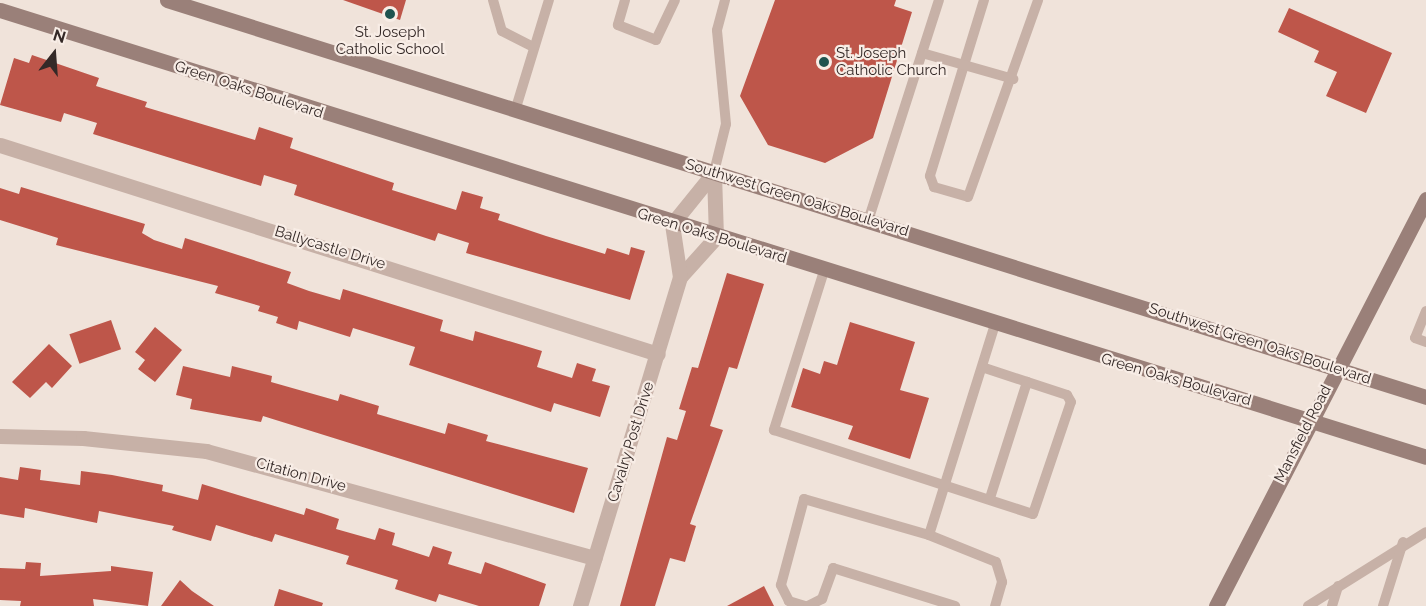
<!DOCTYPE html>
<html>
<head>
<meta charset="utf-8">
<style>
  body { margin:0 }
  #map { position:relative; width:1426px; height:606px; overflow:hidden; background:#f0e3da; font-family:Raleway,sans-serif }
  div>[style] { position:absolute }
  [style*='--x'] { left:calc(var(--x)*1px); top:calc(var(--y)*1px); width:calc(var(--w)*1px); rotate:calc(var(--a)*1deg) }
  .building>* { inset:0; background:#be564a; transform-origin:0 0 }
  .lane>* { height:10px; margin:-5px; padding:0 5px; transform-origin:5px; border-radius:5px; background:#c7b1a7 }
  .street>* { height:15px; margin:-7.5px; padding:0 7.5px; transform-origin:7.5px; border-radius:7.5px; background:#c7b1a7 }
  .secondary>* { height:15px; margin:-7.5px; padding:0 7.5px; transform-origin:7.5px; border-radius:7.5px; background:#9a8079 }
  .dots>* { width:16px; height:16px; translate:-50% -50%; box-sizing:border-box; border:3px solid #f8ede6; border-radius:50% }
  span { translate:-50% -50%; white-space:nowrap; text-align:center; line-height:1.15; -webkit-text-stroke:4.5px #f8ede6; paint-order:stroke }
  .poi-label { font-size:15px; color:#342927 }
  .left { translate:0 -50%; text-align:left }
  .street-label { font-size:15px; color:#342927 }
  .north { position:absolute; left:24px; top:24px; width:60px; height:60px; -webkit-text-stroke:4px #f8ede6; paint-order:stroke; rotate:17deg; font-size:16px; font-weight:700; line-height:24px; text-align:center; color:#342927 }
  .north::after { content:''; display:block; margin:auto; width:21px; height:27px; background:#342927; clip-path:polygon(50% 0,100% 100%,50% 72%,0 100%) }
</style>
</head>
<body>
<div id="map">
  <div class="building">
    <i style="clip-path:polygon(343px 0,406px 0,400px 20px)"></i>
    <i style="clip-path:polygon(775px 0,896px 0,894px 6px,912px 12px,873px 138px,825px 163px,768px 145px,740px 96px)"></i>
    <i style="clip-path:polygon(1289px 8px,1392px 53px,1366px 113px,1326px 96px,1337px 72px,1314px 62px,1319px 51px,1278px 32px)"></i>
    <i style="clip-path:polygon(32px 55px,99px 78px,96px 86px,147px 102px,145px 107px,255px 140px,259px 127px,293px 138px,290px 148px,394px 183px,392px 190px,456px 210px,462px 191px,483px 197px,480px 208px,500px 214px,498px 220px,546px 236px,605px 254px,607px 248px,629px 255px,631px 247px,645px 251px,630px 300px,466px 253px,469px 243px,438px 233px,435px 241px,294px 195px,297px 185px,264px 175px,261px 186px,93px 134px,97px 123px,64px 113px,61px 122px,0 105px,14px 58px,29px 63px)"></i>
    <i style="clip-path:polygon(21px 187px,145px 224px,142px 233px,154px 240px,182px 249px,185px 238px,291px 272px,287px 283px,309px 291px,340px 300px,343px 289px,443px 320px,440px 331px,473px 341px,475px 331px,542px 351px,537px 367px,572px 378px,577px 363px,596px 369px,592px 381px,610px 386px,600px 417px,554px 403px,551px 412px,409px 365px,415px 347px,353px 328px,350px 337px,299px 321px,297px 330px,276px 323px,278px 317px,258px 311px,260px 306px,215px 293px,218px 286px,56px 245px,58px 238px,0 220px,0 188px,19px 194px)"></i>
    <i style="clip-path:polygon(727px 273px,764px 284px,737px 369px,729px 367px,710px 426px,723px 430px,690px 524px,696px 526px,685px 562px,670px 558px,655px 606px,620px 606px,667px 437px,677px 440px,686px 411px,679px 409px,692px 367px,698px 368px)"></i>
    <i style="left:111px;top:320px;width:31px;height:44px;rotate:71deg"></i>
    <i style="clip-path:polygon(850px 322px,915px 342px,900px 390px,929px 398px,910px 459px,848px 439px,853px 426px,791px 407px,803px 368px,820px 374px,824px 361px,837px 365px)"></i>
    <i style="clip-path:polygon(155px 327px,182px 350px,155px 382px,138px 369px,145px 360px,135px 352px)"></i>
    <i style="clip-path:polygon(49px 344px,72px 366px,52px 388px,46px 382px,30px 398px,12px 382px)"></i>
    <i style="clip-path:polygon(183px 366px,230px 377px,232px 366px,272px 376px,271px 382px,338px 401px,340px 394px,379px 406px,377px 414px,445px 434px,448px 423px,488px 435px,486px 441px,588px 468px,574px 513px,263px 416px,261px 422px,190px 409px,192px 399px,176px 395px)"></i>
    <i style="clip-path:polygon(20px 467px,41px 470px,40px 480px,80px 485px,81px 471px,112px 475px,163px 485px,162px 491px,198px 500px,202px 484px,304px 515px,306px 508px,339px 519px,336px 529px,375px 540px,379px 528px,395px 533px,392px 545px,429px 557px,433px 546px,452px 552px,448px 564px,481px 574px,485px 562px,546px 584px,539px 606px,479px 606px,439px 594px,436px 602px,395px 589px,398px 580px,346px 564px,349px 556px,275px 534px,272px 542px,216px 525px,211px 541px,172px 530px,174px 526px,99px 511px,97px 523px,25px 508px,24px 518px,0 514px,0 477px,18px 480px)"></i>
    <i style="clip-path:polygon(26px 562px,41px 563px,40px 576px,111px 571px,111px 566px,153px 572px,148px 606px,93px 599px,94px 606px,20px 606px,21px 601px,0 600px,0 568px,25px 569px)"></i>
    <i style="clip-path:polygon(180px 580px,192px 591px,214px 606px,161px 606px)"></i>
    <i style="clip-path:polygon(764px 586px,774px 606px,727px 606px)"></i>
    <i style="clip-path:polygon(279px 589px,323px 603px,322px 606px,274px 606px)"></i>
  </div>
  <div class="lane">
    <i style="--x:493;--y:0;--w:32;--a:74"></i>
    <i style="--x:502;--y:31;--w:36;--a:27"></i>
    <i style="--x:625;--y:0;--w:26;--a:106"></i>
    <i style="--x:618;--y:25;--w:41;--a:21.5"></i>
    <i style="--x:656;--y:40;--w:44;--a:-64.6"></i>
    <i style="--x:984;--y:0;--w:184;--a:107.1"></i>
    <i style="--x:930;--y:176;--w:12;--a:70"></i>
    <i style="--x:934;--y:187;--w:35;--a:16"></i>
    <i style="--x:968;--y:197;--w:209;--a:-70.4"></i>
    <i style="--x:922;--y:53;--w:95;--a:15.9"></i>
    <i style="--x:515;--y:111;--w:116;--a:-73"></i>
    <i style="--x:714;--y:172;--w:49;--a:-76"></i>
    <i style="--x:726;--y:124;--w:94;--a:-95.5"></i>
    <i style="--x:717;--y:30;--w:31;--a:-75"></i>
    <i style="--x:868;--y:221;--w:232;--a:-72.2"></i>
    <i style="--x:824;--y:271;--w:167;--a:107.5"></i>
    <i style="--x:774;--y:430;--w:272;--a:18"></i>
    <i style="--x:1033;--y:514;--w:118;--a:-71.3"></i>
    <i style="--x:1071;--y:402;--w:8;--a:-120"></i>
    <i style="--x:1067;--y:395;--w:89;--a:-161.8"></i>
    <i style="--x:1426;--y:311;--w:29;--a:112"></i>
    <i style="--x:1415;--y:338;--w:12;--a:20"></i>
    <i style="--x:990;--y:498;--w:122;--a:-72.3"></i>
    <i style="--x:929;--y:535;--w:72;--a:21.9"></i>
    <i style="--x:996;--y:562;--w:21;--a:73"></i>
    <i style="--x:1002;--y:582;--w:25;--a:106"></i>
    <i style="--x:805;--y:606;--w:17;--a:-163"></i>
    <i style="--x:789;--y:601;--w:18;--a:-117"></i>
    <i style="--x:781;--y:585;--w:89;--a:-75"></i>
    <i style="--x:804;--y:499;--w:130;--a:16.1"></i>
    <i style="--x:929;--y:535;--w:220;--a:-72.6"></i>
    <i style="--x:808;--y:606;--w:16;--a:-27"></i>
    <i style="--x:822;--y:599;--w:33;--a:-70"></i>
    <i style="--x:833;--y:568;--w:128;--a:17.3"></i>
    <i style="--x:1308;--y:606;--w:139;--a:-32.1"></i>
    <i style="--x:1332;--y:606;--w:21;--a:-73"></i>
    <i style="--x:1383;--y:606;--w:67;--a:-72.6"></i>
  </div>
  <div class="street">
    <i style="--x:0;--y:145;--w:690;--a:17.62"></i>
    <i style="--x:680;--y:277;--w:54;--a:-48"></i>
    <i style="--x:716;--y:237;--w:65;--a:-91.8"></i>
    <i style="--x:0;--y:436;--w:83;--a:1.4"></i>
    <i style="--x:83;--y:438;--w:124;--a:6"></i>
    <i style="--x:206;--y:451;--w:403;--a:15.4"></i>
    <i style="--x:580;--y:606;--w:344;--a:-73.1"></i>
    <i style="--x:680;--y:277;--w:54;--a:-98.6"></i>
    <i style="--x:672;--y:224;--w:67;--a:-51.1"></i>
  </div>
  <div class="secondary">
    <i style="--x:167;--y:0;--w:1320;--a:17.5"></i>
    <i style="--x:0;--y:10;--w:1494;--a:17.4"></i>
    <i style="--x:1216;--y:606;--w:458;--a:-62.7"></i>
  </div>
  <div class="dots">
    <i style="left:390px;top:14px;background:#1f534f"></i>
    <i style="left:824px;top:62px;background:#1f534f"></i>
  </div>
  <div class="poi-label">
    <span style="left:390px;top:41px">St. Joseph<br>Catholic School</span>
    <span class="left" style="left:836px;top:62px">St. Joseph<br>Catholic Church</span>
  </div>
  <div class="street-label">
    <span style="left:249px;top:90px;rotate:18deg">Green Oaks Boulevard</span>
    <span style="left:797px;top:198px;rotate:17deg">Southwest Green Oaks Boulevard</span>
    <span style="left:712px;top:236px;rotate:17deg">Green Oaks Boulevard</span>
    <span style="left:330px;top:248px;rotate:17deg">Ballycastle Drive</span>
    <span style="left:1260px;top:344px;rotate:18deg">Southwest Green Oaks Boulevard</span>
    <span style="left:1176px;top:380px;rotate:16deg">Green Oaks Boulevard</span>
    <span style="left:1303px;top:434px;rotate:-63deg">Mansfield Road</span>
    <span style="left:631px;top:442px;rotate:-73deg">Cavalry Post Drive</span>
    <span style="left:301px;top:475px;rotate:15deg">Citation Drive</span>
  </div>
  <div class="north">N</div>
</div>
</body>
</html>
